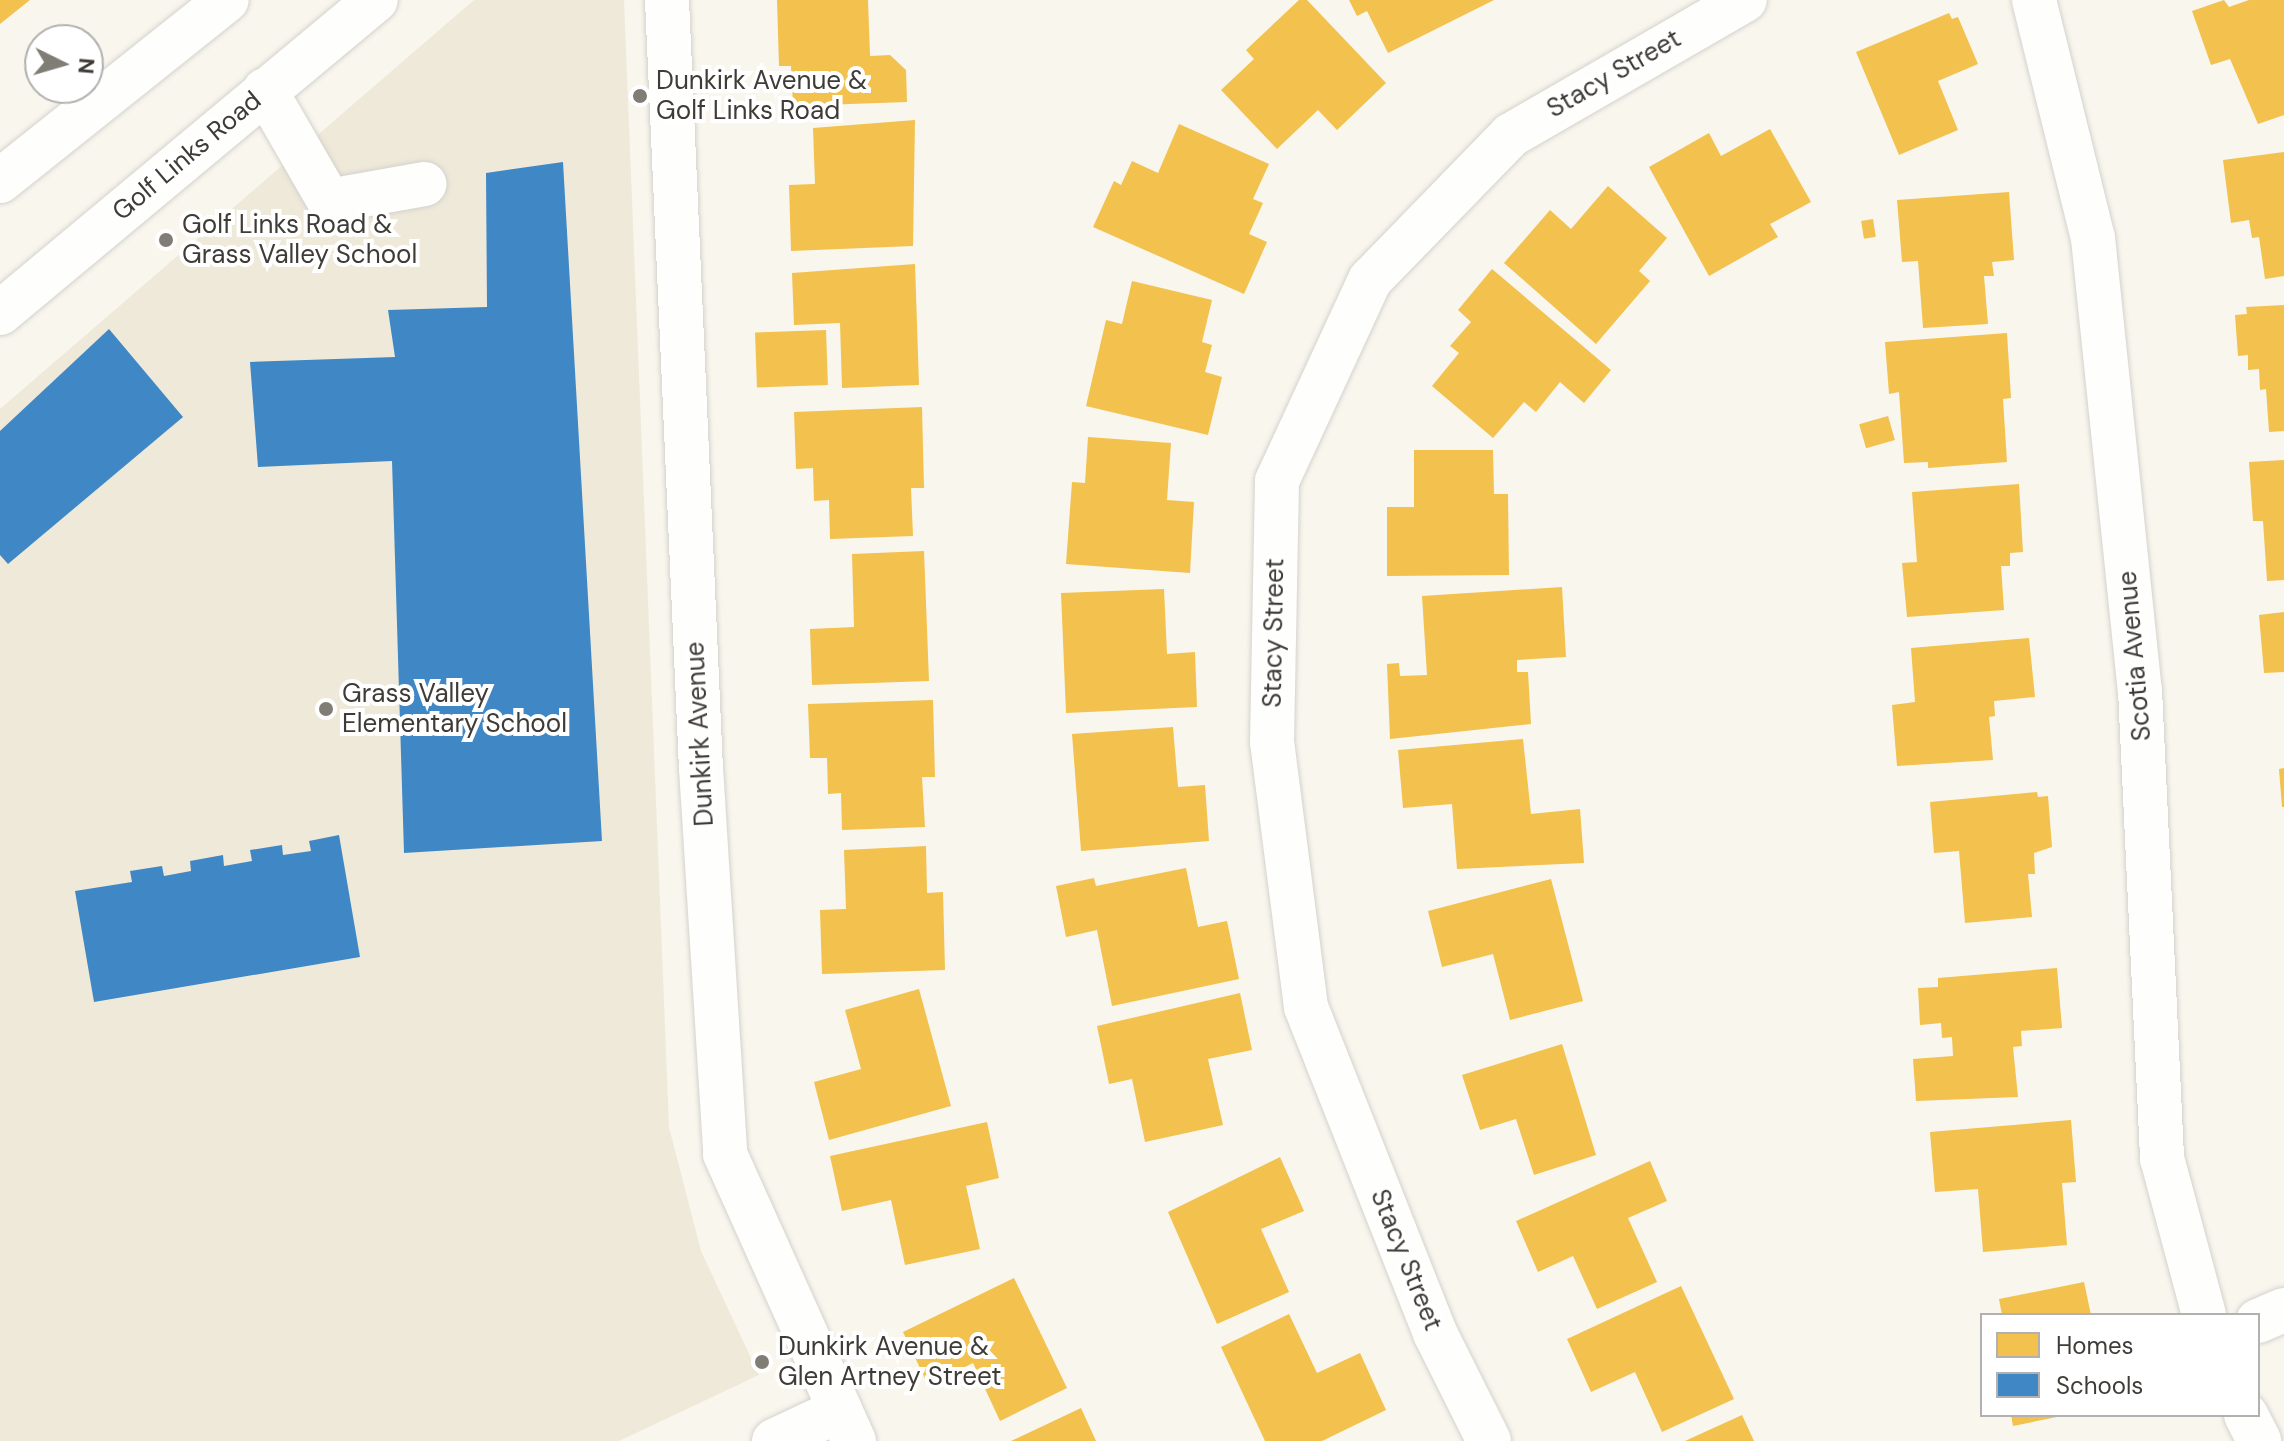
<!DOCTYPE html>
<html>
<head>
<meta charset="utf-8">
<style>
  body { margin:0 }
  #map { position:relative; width:2284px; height:1441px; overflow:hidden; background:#f9f6ee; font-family:"DM Sans",sans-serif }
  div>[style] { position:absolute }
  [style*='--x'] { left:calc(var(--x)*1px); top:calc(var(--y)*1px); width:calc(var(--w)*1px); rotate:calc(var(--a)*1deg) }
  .built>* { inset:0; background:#efe9da }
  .homes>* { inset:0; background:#f2c14e; transform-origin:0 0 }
  .schools>* { inset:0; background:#3f88c5 }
  .roads { filter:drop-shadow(0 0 2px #d4d2cc) drop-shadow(0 0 2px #d4d2cc) }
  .minor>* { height:44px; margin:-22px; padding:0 22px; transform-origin:22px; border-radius:22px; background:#fefefc }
  .major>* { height:44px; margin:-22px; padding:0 22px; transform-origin:22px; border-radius:22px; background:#fefefc }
  .dots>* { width:22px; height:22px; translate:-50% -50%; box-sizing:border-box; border:4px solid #fff; border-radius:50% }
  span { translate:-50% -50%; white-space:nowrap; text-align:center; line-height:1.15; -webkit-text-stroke:8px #fff; paint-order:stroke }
  .street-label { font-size:26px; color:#3f3c37 }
  .poi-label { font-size:26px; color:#3f3c37 }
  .left { translate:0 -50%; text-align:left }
  .legend { position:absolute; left:1980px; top:1313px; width:280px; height:104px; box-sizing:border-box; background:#fff; border:2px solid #b2b1af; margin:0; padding:10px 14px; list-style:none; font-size:24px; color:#3f3c37 }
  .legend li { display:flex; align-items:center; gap:16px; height:40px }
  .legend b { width:40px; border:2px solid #b2b1af }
  .north { position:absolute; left:24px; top:24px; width:80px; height:80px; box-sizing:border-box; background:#fff; border:2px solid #b2b1af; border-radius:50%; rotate:95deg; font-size:22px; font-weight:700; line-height:32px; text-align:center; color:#3f3c37 }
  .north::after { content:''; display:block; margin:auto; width:28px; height:36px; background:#807d77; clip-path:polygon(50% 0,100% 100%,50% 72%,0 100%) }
</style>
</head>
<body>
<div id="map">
  <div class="built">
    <i style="clip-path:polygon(474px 0,624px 0,669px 1127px,701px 1251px,759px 1375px,619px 1441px,0 1441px,0 409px)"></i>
  </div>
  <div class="homes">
    <i style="clip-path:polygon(0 0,30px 0,0 24px)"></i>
    <i style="clip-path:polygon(777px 0,868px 0,870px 56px,890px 55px,906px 70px,907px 102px,793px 106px,791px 66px,779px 66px)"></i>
    <i style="clip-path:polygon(1299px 0,1307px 0,1386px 83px,1337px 130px,1318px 110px,1277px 149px,1221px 90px,1254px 59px,1246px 50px)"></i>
    <i style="clip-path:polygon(1349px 0,1494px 0,1388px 53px,1367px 11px,1357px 16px)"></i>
    <i style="clip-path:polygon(2224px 0,2229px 7px,2249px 0,2284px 0,2284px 115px,2258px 124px,2230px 59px,2211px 65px,2192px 11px)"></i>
    <i style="clip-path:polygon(1949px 13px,1952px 19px,1958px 17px,1978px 64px,1938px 81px,1958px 130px,1899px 155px,1856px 52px)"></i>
    <i style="clip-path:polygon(915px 120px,913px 246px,791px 251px,789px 185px,815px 184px,813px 128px)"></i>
    <i style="clip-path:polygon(1179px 124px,1269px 164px,1253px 199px,1263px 203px,1249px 234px,1267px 242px,1244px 294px,1093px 227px,1114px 181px,1121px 185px,1132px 161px,1158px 173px)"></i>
    <i style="clip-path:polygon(1770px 129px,1811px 202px,1770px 224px,1778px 237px,1709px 276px,1649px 167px,1709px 133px,1721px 156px)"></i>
    <i style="clip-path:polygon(2284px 152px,2284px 276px,2265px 279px,2259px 237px,2252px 238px,2249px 220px,2231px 223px,2223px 160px)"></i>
    <i style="clip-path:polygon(1608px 186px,1667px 238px,1639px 271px,1650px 281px,1596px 344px,1504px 263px,1550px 210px,1571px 229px)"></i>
    <i style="clip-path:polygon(2009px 192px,2014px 260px,1992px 262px,1994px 276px,1984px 276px,1988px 324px,1923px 328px,1918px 261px,1902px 262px,1897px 200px)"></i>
    <i style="left:1873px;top:219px;width:18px;height:12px;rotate:81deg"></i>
    <i style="clip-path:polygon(915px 264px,919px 385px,842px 388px,840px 323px,794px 325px,792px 273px)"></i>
    <i style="clip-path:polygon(1492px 269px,1611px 370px,1584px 403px,1560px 382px,1536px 412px,1524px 402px,1493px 438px,1432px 386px,1459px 353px,1450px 346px,1471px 322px,1458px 310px)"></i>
    <i style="clip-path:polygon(1132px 281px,1212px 300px,1202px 342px,1212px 345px,1205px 372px,1222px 377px,1208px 435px,1086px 406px,1106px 320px,1122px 324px)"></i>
    <i style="clip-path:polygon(2284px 305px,2284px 431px,2269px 432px,2266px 389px,2260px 390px,2259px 369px,2248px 370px,2248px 355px,2238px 356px,2235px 315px,2247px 314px,2246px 307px)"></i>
    <i style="left:826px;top:330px;width:55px;height:71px;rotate:88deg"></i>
    <i style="clip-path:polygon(2007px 333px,2011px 398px,2003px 399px,2007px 462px,1928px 468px,1928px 462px,1904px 463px,1899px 392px,1889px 394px,1885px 342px)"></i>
    <i style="clip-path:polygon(922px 407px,924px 488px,911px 488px,913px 536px,830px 539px,829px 500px,814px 501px,813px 468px,796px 469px,794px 412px)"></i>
    <i style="left:1888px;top:416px;width:25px;height:30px;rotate:74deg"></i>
    <i style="clip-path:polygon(1088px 437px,1171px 443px,1167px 500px,1194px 502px,1190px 573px,1066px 564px,1072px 482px,1085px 483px)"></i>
    <i style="clip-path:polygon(1414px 450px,1493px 450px,1494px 494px,1508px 494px,1509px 575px,1387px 576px,1387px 507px,1414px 507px)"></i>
    <i style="clip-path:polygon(2284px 460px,2284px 580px,2267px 581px,2263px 521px,2253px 521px,2249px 462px)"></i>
    <i style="clip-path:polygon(2019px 484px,2023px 552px,2010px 553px,2010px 566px,2001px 566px,2004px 610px,1907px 617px,1902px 563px,1917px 562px,1912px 492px)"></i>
    <i style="clip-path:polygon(924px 551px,929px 681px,812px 685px,810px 629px,854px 627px,852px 554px)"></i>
    <i style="clip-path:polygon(1562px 587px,1566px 657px,1517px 660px,1517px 672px,1528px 672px,1531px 724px,1390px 739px,1387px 664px,1399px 663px,1400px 676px,1427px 675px,1422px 596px)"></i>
    <i style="clip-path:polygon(1164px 589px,1167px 654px,1195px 652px,1197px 707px,1066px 713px,1061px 593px)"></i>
    <i style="clip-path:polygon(2284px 612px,2284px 672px,2264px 673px,2259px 615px)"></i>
    <i style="clip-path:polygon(2029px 638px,2035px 697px,1994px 701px,1995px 716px,1989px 717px,1993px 760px,1897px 766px,1892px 705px,1915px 702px,1911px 648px)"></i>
    <i style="clip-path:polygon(933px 700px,935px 777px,922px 777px,925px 827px,842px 830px,841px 793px,828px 794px,827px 758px,810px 758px,808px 704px)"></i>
    <i style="clip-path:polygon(1173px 727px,1178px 787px,1205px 785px,1209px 841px,1081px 851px,1072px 734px)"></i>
    <i style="clip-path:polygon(1523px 739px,1531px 814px,1580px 809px,1584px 863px,1457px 869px,1452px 804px,1403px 808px,1398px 750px)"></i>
    <i style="clip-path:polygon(2284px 768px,2284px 807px,2282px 807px,2279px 769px)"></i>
    <i style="clip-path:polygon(2037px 792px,2038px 797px,2048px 796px,2052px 847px,2034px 853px,2035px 874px,2028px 874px,2032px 917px,1965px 923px,1959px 851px,1934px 853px,1930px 802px)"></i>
    <i style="clip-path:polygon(926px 846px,927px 893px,943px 892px,945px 970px,822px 974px,820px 910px,846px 909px,844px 850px)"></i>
    <i style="clip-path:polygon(1186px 868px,1198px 927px,1227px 921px,1239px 979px,1112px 1006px,1097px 930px,1066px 937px,1056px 886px,1094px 878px,1096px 886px)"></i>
    <i style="clip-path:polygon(1551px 879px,1583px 1001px,1510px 1020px,1493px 954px,1442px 967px,1428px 911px)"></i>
    <i style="clip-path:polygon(2057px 968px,2062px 1028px,2021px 1031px,2022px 1046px,2013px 1047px,2018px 1097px,1916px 1101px,1913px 1059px,1953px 1056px,1952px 1037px,1942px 1038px,1941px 1023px,1920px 1025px,1918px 988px,1938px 987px,1938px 978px)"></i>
    <i style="clip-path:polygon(919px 989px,951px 1106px,829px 1140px,814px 1082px,861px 1069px,845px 1010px)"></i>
    <i style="clip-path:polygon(1240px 993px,1252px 1050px,1208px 1059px,1223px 1125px,1145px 1142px,1132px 1079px,1109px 1084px,1097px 1026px)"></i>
    <i style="clip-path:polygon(1562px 1044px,1596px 1155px,1534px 1175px,1516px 1119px,1480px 1130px,1462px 1075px)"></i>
    <i style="clip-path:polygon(2071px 1120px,2076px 1182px,2062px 1183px,2067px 1245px,1983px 1252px,1978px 1189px,1935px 1192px,1930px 1132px)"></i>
    <i style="clip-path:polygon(987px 1122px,999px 1178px,966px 1186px,980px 1249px,905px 1265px,891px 1200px,842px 1211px,830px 1156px)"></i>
    <i style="clip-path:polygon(1280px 1157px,1304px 1211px,1261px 1229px,1289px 1292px,1217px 1324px,1168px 1212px)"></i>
    <i style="clip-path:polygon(1650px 1161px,1667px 1201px,1628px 1218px,1657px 1282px,1597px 1309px,1573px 1256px,1538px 1272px,1516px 1221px)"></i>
    <i style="clip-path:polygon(1014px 1278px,1067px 1388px,1000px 1421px,973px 1363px,928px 1385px,903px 1332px)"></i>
    <i style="clip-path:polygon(2084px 1282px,2091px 1315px,2002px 1315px,1999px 1299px)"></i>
    <i style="clip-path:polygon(1681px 1286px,1734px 1399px,1662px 1432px,1635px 1372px,1591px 1392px,1567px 1339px)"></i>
    <i style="clip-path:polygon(1289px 1314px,1317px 1373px,1360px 1353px,1386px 1410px,1322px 1441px,1265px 1441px,1221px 1347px)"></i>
    <i style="clip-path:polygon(1081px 1408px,1096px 1441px,1011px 1441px)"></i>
    <i style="clip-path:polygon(1742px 1415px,1754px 1441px,1685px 1441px)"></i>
    <i style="clip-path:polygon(2011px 1415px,2062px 1415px,2062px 1416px,2013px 1426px)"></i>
  </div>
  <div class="schools">
    <i style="clip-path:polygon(563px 162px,602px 841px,404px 853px,392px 461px,258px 467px,250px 362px,395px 357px,388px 310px,487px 307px,486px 173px)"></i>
    <i style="clip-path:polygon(109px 329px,183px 417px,8px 564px,0 555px,0 431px)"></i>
    <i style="clip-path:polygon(339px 835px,360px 957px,94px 1002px,75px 891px,132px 882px,130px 871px,162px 866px,164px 876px,191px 871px,190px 861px,223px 855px,224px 866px,252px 861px,250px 850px,282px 845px,283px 855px,311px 851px,309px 841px)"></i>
  </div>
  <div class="roads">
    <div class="minor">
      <i style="--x:667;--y:0;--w:769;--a:87.47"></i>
      <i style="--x:701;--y:768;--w:387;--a:86.4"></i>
      <i style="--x:725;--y:1154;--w:315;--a:65.8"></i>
      <i style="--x:2034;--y:0;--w:245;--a:76.1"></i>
      <i style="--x:2093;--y:238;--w:454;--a:84.1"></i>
      <i style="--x:2140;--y:690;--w:469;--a:87.3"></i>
      <i style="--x:2162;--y:1158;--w:163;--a:75"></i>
      <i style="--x:265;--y:90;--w:128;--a:60"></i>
      <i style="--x:329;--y:201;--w:97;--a:-10.1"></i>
      <i style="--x:2258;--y:1321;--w:28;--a:-23"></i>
      <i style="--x:2246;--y:1415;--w:29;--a:63"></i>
      <i style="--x:774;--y:1441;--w:73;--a:-25.2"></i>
      <i style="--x:1489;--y:1441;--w:121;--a:-116.6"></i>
      <i style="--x:1435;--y:1333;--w:351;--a:-111.6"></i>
      <i style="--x:1306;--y:1007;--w:267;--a:-97.3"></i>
      <i style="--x:1272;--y:742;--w:261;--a:-88.9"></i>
      <i style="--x:1277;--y:481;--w:221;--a:-65.2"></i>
      <i style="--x:1370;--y:280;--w:202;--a:-45.8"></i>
      <i style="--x:1511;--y:135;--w:270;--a:-30"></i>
    </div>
    <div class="major">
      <i style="--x:0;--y:181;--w:290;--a:-38.6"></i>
      <i style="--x:0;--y:313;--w:489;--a:-39.8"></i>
    </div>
  </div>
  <div class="dots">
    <i style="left:640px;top:96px;background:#807d77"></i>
    <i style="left:166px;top:240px;background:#807d77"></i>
    <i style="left:326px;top:709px;background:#807d77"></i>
    <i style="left:762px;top:1362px;background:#807d77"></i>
  </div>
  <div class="street-label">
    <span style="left:1614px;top:74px;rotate:-30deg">Stacy Street</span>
    <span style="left:187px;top:156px;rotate:-40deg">Golf Links Road</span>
    <span style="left:1274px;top:633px;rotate:-89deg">Stacy Street</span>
    <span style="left:2135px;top:656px;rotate:-95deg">Scotia Avenue</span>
    <span style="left:700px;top:734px;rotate:-93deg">Dunkirk Avenue</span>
    <span style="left:1406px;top:1260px;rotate:68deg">Stacy Street</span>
  </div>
  <div class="poi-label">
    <span class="left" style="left:656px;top:96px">Dunkirk Avenue &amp;<br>Golf Links Road</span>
    <span class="left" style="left:182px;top:240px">Golf Links Road &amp;<br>Grass Valley School</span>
    <span class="left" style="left:342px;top:709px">Grass Valley<br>Elementary School</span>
    <span class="left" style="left:778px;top:1362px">Dunkirk Avenue &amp;<br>Glen Artney Street</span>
  </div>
  <ul class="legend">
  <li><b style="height:22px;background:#f2c14e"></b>Homes</li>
  <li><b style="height:22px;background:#3f88c5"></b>Schools</li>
  </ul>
  <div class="north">N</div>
</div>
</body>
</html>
